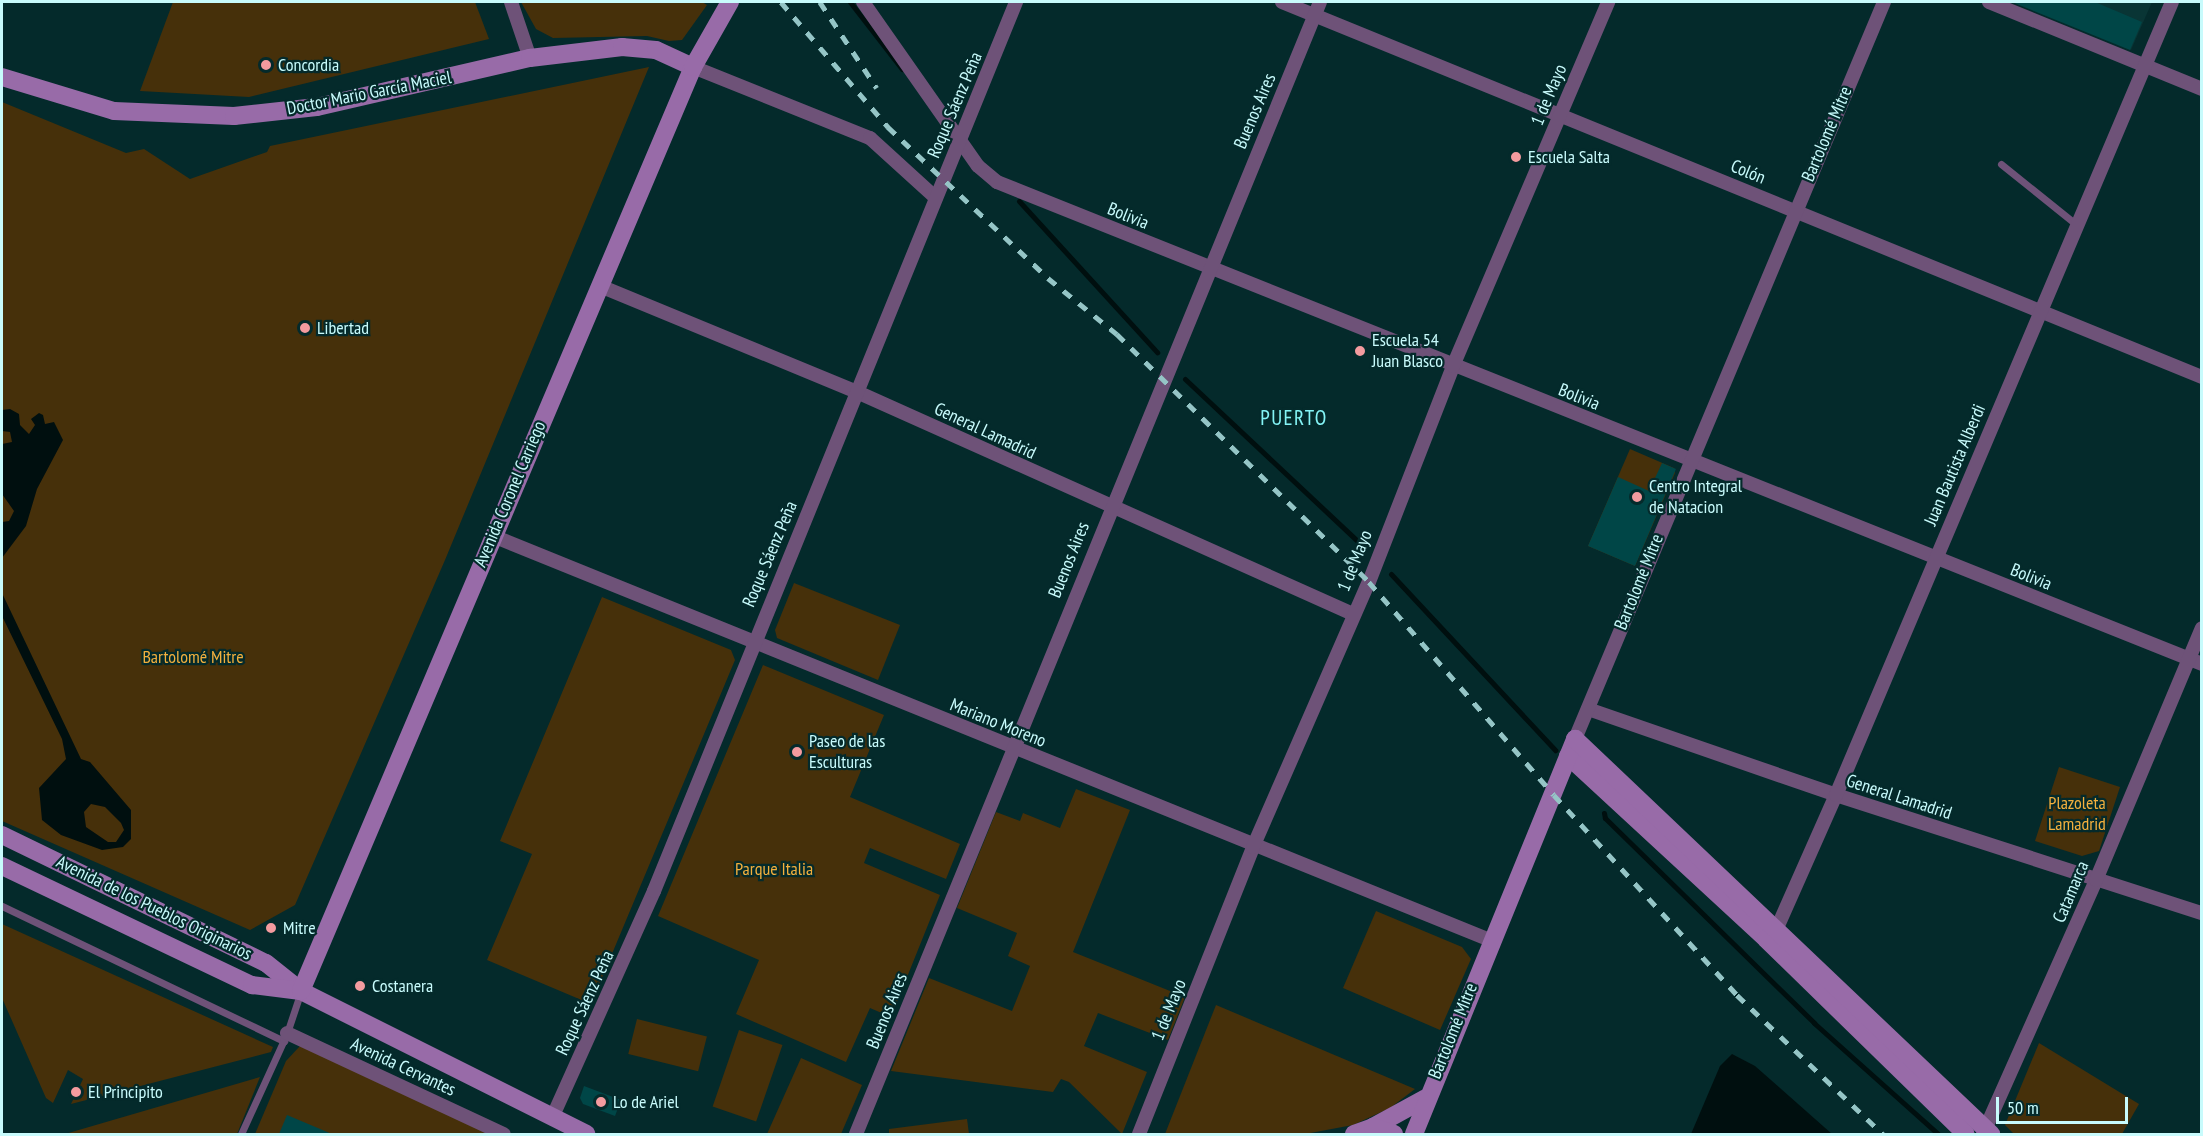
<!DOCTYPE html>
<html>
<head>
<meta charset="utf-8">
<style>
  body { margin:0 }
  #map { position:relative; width:2203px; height:1136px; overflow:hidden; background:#042a2b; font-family:"PT Sans Narrow",sans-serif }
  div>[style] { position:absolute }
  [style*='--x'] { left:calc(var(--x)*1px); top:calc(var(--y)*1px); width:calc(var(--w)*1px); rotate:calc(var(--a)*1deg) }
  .built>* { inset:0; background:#093535 }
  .green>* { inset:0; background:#46300a; transform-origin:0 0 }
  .water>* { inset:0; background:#000f0f }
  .stream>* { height:5px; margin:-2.5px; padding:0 2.5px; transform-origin:2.5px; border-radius:2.5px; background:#000f0f }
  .building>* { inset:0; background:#004647 }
  .lane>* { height:7px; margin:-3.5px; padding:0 3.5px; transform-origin:3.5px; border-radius:3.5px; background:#6e5278 }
  .street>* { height:14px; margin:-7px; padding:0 7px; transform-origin:7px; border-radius:7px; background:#6e5278 }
  .secondary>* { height:18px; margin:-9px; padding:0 9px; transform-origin:9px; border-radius:9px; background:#986ba8 }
  .rail>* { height:4.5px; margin-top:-2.25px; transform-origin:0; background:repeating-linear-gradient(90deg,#95c5c6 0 10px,transparent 0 20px) }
  .dots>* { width:16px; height:16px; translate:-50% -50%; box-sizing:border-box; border:3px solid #042a2b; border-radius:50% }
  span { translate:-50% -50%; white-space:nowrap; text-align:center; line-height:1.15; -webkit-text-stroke:4.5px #042a2b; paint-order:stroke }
  .poi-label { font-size:18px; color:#c8fbfc }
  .left { translate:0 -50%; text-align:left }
  .street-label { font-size:18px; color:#c8fbfc }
  .park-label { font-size:18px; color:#f3b03e }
  .quarter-label { font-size:21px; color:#84f4f6; letter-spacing:1.5px }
  .frame { position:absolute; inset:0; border:3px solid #c8fbfc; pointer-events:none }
  .scale { position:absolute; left:1996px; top:1097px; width:132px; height:27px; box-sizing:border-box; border:3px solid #c8fbfc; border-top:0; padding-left:8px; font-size:18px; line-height:21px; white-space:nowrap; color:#c8fbfc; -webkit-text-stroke:4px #042a2b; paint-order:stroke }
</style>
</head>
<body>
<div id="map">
  <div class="built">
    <i style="clip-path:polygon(2018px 2px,2152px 2px,2131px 50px)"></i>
  </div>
  <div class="green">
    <i style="clip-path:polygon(173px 2px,475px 2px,489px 39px,249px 97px,140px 91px)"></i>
    <i style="clip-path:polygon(521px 2px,702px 2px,707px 5px,682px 40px,669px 41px,647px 36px,553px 38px,536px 29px)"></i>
    <i style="clip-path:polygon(649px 67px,445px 560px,295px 905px,250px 930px,2px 821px,2px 102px,126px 153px,144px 149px,190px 179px,267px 152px,270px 146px)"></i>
    <i style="clip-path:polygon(1630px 449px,1674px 468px,1675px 473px,1635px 566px,1588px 546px)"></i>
    <i style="clip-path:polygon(794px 583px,900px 625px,878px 680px,777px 638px,775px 630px)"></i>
    <i style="clip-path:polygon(602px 597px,731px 650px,735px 660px,591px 1004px,487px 960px,532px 854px,500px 841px)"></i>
    <i style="clip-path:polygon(763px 665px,884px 715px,850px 797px,960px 844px,946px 879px,870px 848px,864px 863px,940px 895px,891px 1017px,870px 1008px,846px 1062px,736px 1014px,759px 960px,658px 916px)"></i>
    <i style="clip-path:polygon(2059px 767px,2120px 787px,2099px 851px,2082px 856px,2035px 841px)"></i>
    <i style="clip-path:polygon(1076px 789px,1130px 810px,1073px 952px,1185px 997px,1168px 1040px,1098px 1013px,1084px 1046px,1147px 1072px,1122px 1134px,1069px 1082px,1061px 1079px,1053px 1092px,891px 1071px,929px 978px,1012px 1011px,1030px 966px,1008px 956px,1017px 933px,957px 908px,996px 812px,1020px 821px,1023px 813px,1060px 828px)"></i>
    <i style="clip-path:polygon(1376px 911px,1462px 947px,1471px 959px,1440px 1030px,1343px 988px)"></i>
    <i style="clip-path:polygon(2px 924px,273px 1047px,271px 1052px,71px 1104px,83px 1079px,68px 1070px,53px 1103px,46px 1098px,2px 998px)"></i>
    <i style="clip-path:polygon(1216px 1005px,1415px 1089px,1390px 1108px,1353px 1125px,1305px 1134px,1165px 1134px)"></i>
    <i style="left:637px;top:1019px;width:72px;height:36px;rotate:14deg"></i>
    <i style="left:739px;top:1030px;width:46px;height:81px;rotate:19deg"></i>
    <i style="clip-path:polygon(2039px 1043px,2139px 1104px,2122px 1134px,2014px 1134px,2005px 1125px)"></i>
    <i style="clip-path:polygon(300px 1046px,511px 1134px,255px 1134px,286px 1061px)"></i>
    <i style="clip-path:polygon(801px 1058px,862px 1085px,841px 1134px,767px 1134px)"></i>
    <i style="clip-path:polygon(260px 1077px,237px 1134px,65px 1134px)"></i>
    <i style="clip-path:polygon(967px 1119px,969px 1134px,889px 1134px,889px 1129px)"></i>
  </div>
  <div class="water">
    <i style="clip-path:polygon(10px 409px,19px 414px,20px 425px,29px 434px,35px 425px,31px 419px,39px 413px,43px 415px,45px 424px,54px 422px,63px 440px,37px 489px,26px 526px,2px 558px,2px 522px,9px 521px,14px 511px,2px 494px,2px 444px,12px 442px,10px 432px,2px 431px,2px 410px)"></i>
    <i style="clip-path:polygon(evenodd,2px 593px,81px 759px,90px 762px,131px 810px,131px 839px,123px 847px,102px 850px,61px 835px,42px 820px,39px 788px,66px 759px,62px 739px,2px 616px,2px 593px,91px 804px,105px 807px,121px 823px,124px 830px,116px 842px,108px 842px,86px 827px,84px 812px,91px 804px)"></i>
    <i style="clip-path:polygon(1732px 1054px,1755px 1066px,1832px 1134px,1691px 1134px,1720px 1066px)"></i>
  </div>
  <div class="stream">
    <i style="--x:850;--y:2;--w:85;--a:52.2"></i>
    <i style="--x:1019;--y:201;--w:205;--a:47.6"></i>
    <i style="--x:1185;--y:379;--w:243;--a:43.2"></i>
    <i style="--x:1391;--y:574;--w:241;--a:47"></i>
    <i style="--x:1604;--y:813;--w:5;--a:79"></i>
    <i style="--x:1605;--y:818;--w:293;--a:44.4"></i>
    <i style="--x:1814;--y:1023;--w:166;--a:41.8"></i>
  </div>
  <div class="building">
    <i style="clip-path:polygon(2012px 2px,2095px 2px,2142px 22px,2130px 50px)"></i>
    <i style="clip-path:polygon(1662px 463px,1676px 469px,1635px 566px,1588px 546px,1618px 477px,1649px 491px)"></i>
    <i style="clip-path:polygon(584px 1086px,621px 1100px,615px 1116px,583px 1104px,580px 1098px)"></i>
    <i style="clip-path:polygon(287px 1115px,332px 1134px,279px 1134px)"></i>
  </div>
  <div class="lane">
    <i style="--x:2001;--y:164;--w:97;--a:38.8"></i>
    <i style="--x:2;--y:906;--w:313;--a:25.6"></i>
    <i style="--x:241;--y:1134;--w:111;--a:-65.5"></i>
    <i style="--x:287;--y:1033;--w:41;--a:-71.6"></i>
  </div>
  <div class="street">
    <i style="--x:511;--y:2;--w:59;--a:71.3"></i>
    <i style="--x:863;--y:2;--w:200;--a:55"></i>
    <i style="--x:978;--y:166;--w:25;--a:40"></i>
    <i style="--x:997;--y:182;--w:1298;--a:21.8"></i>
    <i style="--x:1282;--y:2;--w:993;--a:22.18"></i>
    <i style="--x:1989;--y:2;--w:230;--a:22.2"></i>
    <i style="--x:693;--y:67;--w:191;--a:21.9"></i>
    <i style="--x:870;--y:138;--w:89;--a:42.3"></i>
    <i style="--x:600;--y:286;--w:278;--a:22.4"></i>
    <i style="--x:857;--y:392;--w:543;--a:24.11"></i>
    <i style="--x:493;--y:536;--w:1076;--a:22.06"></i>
    <i style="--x:1588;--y:709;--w:262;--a:19.1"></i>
    <i style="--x:1836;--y:795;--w:385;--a:17.9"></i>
    <i style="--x:1575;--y:739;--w:799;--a:-67.25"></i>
    <i style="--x:1770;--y:935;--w:10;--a:-45"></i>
    <i style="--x:1777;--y:928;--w:145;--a:-66.1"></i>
    <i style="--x:1836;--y:795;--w:861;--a:-67.04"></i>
    <i style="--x:287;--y:1033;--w:239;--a:25"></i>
    <i style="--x:552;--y:1118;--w:249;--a:-65.8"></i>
    <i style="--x:654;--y:891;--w:960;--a:-67.84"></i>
    <i style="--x:856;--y:1134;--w:1223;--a:-67.71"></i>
    <i style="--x:1139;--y:1134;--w:309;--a:-68.3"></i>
    <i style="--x:1253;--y:847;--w:289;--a:-66.4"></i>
    <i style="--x:1369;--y:582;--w:232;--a:-68.7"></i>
    <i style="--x:1453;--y:366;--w:396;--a:-66.9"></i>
    <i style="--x:1983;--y:1134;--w:278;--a:-66"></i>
    <i style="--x:2096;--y:880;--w:273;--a:-67.2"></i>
  </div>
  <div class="secondary">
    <i style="--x:2;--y:77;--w:117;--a:16.9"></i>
    <i style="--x:114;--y:111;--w:120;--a:2.4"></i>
    <i style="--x:234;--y:116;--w:83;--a:-6.2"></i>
    <i style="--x:317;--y:107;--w:219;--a:-13"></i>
    <i style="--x:530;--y:58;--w:93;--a:-6.8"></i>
    <i style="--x:622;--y:47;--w:34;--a:5"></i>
    <i style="--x:656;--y:50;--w:41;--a:24.7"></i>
    <i style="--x:1568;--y:756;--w:270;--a:42.7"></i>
    <i style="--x:1766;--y:939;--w:279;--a:44.3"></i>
    <i style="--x:2;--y:835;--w:293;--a:25.9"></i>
    <i style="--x:266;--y:963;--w:45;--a:38.7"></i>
    <i style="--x:301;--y:991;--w:319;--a:26.6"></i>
    <i style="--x:2;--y:866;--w:277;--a:25.5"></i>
    <i style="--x:252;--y:985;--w:49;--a:7"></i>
    <i style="--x:301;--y:991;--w:1004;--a:-67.01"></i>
    <i style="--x:693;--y:67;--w:75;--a:-60.4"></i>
    <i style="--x:1373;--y:1127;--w:60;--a:-28.7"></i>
    <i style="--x:1354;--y:1134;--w:20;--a:-20"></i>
    <i style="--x:1373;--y:1127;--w:22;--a:18"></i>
    <i style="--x:1414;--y:1134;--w:427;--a:-67.8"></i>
    <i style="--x:1575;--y:739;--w:574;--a:43.52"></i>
  </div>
  <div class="rail">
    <i style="--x:781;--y:2;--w:165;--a:49.4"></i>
    <i style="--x:888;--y:127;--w:220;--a:43.3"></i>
    <i style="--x:1048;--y:278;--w:89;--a:39.1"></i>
    <i style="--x:1117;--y:334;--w:354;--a:44.5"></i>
    <i style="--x:1369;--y:582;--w:282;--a:49"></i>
    <i style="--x:1554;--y:795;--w:271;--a:47.5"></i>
    <i style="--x:1737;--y:995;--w:202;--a:43.6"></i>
    <i style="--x:820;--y:2;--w:103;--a:56.5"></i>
  </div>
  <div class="dots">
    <i style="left:266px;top:65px;background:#f49b9f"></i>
    <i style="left:1516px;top:157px;background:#f49b9f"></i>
    <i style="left:305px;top:328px;background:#f49b9f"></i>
    <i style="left:1360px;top:351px;background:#f49b9f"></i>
    <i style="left:1637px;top:497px;background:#f49b9f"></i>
    <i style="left:797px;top:752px;background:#f49b9f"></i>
    <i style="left:271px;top:928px;background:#f49b9f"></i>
    <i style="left:360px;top:986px;background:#f49b9f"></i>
    <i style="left:76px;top:1092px;background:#f49b9f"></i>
    <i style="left:601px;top:1102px;background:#f49b9f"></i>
  </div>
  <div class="poi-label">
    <span class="left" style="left:278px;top:65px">Concordia</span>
    <span class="left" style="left:1528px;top:157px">Escuela Salta</span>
    <span class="left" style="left:317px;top:328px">Libertad</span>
    <span class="left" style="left:1372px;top:351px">Escuela 54<br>Juan Blasco</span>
    <span class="left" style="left:1649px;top:497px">Centro Integral<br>de Natacion</span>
    <span class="left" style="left:809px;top:752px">Paseo de las<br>Esculturas</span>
    <span class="left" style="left:283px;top:928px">Mitre</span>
    <span class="left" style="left:372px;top:986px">Costanera</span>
    <span class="left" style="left:88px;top:1092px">El Principito</span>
    <span class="left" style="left:613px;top:1102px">Lo de Ariel</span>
  </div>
  <div class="street-label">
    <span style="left:369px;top:93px;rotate:-11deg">Doctor Mario García Maciel</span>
    <span style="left:1549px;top:95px;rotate:-67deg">1 de Mayo</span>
    <span style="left:955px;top:105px;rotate:-67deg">Roque Sáenz Peña</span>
    <span style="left:1255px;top:111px;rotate:-67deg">Buenos Aires</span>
    <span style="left:1827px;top:134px;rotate:-67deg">Bartolomé Mitre</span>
    <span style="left:1748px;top:172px;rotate:22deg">Colón</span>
    <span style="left:1128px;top:216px;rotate:22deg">Bolivia</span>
    <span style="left:1579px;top:397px;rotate:22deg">Bolivia</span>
    <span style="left:985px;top:431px;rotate:25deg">General Lamadrid</span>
    <span style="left:1955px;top:465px;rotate:-67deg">Juan Bautista Alberdi</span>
    <span style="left:510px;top:494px;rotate:-67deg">Avenida Coronel Carriego</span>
    <span style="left:770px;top:554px;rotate:-67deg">Roque Sáenz Peña</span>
    <span style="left:1069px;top:560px;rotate:-68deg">Buenos Aires</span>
    <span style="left:1355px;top:561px;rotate:-68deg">1 de Mayo</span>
    <span style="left:2031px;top:577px;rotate:22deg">Bolivia</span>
    <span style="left:1639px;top:582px;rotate:-68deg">Bartolomé Mitre</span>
    <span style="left:998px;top:723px;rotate:22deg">Mariano Moreno</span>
    <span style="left:1899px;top:797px;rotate:18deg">General Lamadrid</span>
    <span style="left:2071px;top:892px;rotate:-67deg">Catamarca</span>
    <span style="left:154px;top:908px;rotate:26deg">Avenida de los Pueblos Originarios</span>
    <span style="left:585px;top:1003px;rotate:-65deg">Roque Sáenz Peña</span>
    <span style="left:1169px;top:1010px;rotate:-68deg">1 de Mayo</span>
    <span style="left:887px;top:1011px;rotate:-68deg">Buenos Aires</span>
    <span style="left:1453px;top:1031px;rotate:-68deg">Bartolomé Mitre</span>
    <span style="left:403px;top:1067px;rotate:25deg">Avenida Cervantes</span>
  </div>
  <div class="park-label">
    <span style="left:193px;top:657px">Bartolomé Mitre</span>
    <span style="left:2077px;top:814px">Plazoleta<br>Lamadrid</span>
    <span style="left:774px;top:869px">Parque Italia</span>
  </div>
  <div class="quarter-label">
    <span style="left:1294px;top:418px">PUERTO</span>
  </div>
  <div class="frame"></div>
  <div class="scale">50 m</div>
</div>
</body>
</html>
